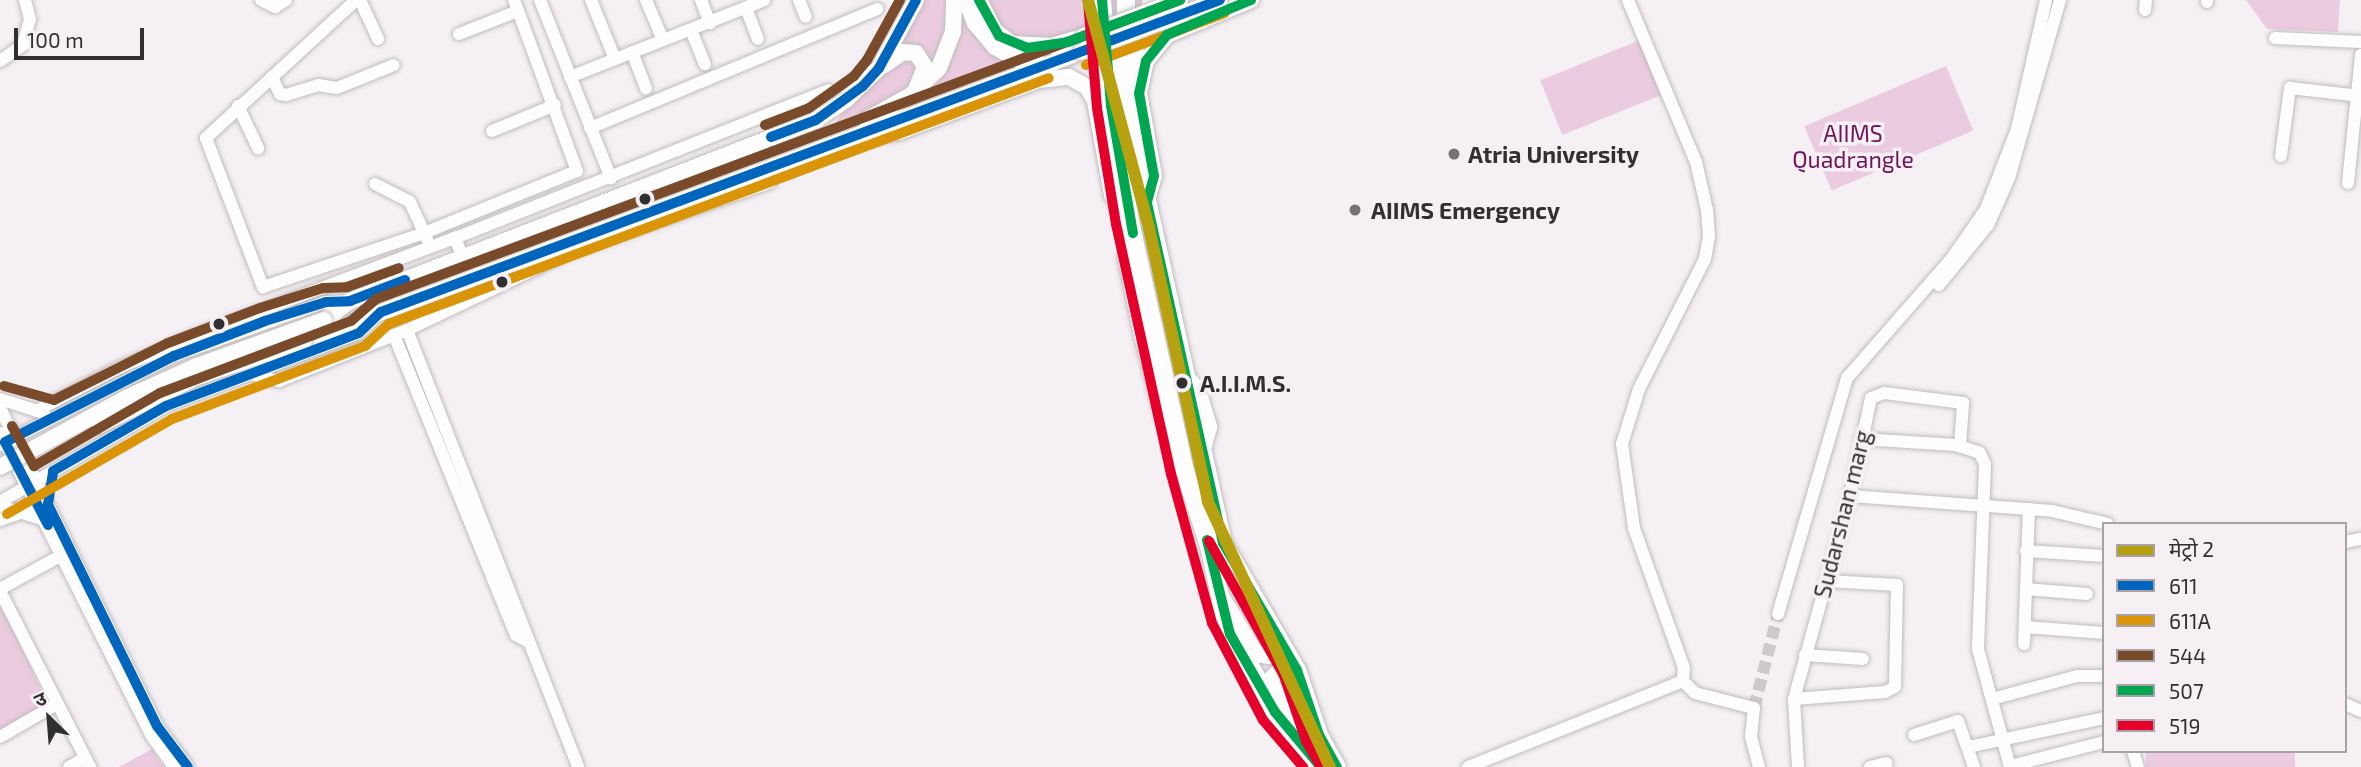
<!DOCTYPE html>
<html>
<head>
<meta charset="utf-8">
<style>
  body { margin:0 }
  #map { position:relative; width:2361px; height:767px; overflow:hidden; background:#f5f0f3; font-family:"Exo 2","Noto Sans Devanagari",sans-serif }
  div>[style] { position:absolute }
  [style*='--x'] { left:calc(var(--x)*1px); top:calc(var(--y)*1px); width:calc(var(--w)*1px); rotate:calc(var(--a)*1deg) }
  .green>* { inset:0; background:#ebcbdf; transform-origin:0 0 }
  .minor-tunnel>* { height:12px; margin-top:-6px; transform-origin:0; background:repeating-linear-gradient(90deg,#cec9cc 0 12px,transparent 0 18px) }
  .roads { filter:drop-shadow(0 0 2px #c0bcbe) drop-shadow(0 0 2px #c0bcbe) }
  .minor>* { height:12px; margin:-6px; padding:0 6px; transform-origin:6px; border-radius:6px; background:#fefdfd }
  .major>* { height:16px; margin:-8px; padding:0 8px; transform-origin:8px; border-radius:8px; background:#fefdfd }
  .highway>* { height:18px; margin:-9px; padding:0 9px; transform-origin:9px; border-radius:9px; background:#fefdfd }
  .bridges { filter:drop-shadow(0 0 2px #c0bcbe) drop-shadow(0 0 2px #c0bcbe) }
  .major-bridge>* { height:16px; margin:-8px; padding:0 8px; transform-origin:8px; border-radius:8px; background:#fefdfd }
  .bus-1>* { height:10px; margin:-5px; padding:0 5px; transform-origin:5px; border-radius:5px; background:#0065bd }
  .bus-2>* { height:10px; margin:-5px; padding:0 5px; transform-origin:5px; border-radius:5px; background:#d99407 }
  .bus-3>* { height:10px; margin:-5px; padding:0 5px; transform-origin:5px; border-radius:5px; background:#7a4b2a }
  .bus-4>* { height:10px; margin:-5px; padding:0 5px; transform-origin:5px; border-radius:5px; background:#00a651 }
  .bus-5>* { height:10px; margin:-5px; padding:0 5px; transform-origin:5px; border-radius:5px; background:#e4002b }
  .metro-1>* { height:12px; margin:-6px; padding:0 6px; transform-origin:6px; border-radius:6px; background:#b7a111 }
  .dots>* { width:19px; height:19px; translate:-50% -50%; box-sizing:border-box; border:4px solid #f6eff4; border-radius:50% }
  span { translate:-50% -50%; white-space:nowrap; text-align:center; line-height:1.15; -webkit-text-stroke:7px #f6eff4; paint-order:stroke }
  .park-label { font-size:23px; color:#6f1759 }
  .poi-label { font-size:23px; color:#312f30; font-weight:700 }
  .left { translate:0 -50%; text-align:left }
  .stop-label { font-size:23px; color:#312f30; font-weight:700 }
  .street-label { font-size:23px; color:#312f30 }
  .legend { position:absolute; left:2102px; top:522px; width:245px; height:231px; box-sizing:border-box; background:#f6eff4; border:2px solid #a7a2a6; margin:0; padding:9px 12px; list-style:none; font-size:21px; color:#312f30 }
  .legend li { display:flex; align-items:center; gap:14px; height:35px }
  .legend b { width:35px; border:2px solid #a7a2a6 }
  .north { position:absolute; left:14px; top:683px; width:70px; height:70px; -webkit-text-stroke:5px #f6eff4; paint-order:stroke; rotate:335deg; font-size:19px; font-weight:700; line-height:28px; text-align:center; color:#312f30 }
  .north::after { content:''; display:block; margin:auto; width:24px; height:32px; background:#312f30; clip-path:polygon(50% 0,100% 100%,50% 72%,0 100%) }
  .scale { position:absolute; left:14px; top:28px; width:130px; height:32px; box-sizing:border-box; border:4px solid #312f30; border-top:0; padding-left:9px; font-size:21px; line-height:24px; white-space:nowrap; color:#312f30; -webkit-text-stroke:5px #f6eff4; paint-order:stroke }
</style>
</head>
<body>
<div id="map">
  <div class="green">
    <i style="clip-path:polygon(903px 0,1171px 0,955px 87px,835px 125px)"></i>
    <i style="clip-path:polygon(2246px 0,2340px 0,2338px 32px,2267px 29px)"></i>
    <i style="left:1645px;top:38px;width:59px;height:113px;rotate:68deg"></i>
    <i style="left:1946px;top:66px;width:70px;height:154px;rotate:67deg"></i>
    <i style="clip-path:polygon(0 601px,47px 703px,0 734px)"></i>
    <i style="clip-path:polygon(152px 749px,164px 767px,119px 767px)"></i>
    <i style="left:2146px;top:751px;width:149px;height:17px"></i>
  </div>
  <div class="minor-tunnel">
    <i style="--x:1754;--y:708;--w:97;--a:-75.7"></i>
  </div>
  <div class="roads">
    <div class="minor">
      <i style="--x:261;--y:0;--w:16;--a:27"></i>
      <i style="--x:275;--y:7;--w:13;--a:-32"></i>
      <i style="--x:356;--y:0;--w:204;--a:137.4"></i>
      <i style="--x:206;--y:138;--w:160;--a:69.1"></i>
      <i style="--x:263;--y:287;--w:170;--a:-18.5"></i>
      <i style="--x:424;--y:233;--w:165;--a:-22.1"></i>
      <i style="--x:577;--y:171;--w:182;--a:-110.2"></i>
      <i style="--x:360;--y:0;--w:43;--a:65.2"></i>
      <i style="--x:540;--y:0;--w:192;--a:68.3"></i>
      <i style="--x:591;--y:0;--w:64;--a:67.9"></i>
      <i style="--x:646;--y:0;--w:43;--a:67"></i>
      <i style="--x:701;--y:0;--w:25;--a:69"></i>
      <i style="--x:799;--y:0;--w:18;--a:68"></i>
      <i style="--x:2207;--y:2;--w:2;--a:-90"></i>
      <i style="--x:746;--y:8;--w:33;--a:69"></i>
      <i style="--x:2145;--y:10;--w:10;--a:-84"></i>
      <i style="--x:691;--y:30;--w:37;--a:68"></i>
      <i style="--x:459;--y:34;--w:63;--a:-21.3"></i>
      <i style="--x:2275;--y:38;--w:86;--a:2.7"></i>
      <i style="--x:632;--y:52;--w:39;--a:69"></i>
      <i style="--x:0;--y:61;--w:28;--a:-35"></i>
      <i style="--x:23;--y:45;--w:27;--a:-75"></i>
      <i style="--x:30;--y:19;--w:20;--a:-105"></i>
      <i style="--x:272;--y:77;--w:19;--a:65"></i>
      <i style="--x:280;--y:94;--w:6;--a:9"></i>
      <i style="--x:286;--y:95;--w:34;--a:-17"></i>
      <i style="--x:318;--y:85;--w:19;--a:9"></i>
      <i style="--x:337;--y:88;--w:61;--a:-22"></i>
      <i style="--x:570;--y:77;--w:209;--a:-21.6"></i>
      <i style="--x:238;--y:106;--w:47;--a:64.5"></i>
      <i style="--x:590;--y:128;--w:311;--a:-22.5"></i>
      <i style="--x:492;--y:131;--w:68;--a:-22.4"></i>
      <i style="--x:2281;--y:156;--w:69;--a:-82.5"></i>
      <i style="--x:2290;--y:88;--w:71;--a:6.4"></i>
      <i style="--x:2348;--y:183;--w:129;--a:-84.2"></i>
      <i style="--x:375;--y:184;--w:39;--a:27"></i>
      <i style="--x:410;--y:202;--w:41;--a:65.3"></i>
      <i style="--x:463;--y:258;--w:22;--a:-112"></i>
      <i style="--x:455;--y:238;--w:402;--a:-21.6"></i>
      <i style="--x:1939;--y:285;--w:77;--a:-50.8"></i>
      <i style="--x:1988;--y:225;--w:51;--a:-65.9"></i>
      <i style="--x:2009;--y:178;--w:185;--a:-74"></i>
      <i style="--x:407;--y:330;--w:469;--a:68.6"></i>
      <i style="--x:394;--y:335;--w:324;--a:67.9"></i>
      <i style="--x:516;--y:635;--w:13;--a:29"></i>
      <i style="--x:250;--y:374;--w:30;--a:14"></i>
      <i style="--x:279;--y:381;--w:138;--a:-21.7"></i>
      <i style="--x:407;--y:330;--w:186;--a:-25.5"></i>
      <i style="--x:575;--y:250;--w:207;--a:-19.1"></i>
      <i style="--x:0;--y:399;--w:46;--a:17.7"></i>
      <i style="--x:0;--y:408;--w:355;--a:63.7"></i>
      <i style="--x:157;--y:726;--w:51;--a:52.9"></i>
      <i style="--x:36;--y:411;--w:93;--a:-27.4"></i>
      <i style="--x:119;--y:368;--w:82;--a:-23.1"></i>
      <i style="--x:194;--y:336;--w:279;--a:-20.6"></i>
      <i style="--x:0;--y:433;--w:338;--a:63.4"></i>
      <i style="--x:151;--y:735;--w:39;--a:54"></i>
      <i style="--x:1861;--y:439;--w:95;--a:3.6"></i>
      <i style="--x:1956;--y:445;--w:25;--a:18"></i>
      <i style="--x:1980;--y:453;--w:12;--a:66"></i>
      <i style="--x:1985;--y:464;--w:185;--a:92.2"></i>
      <i style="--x:1978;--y:649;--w:122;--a:74.8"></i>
      <i style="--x:0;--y:445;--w:195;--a:-27.1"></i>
      <i style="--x:174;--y:356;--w:161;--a:-19.6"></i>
      <i style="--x:326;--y:302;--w:24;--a:-2"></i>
      <i style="--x:1850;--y:496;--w:203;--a:4.2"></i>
      <i style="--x:2052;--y:511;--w:57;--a:13.1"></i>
      <i style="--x:0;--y:502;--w:192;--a:-30"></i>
      <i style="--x:166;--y:406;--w:206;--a:-20.7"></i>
      <i style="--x:359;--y:333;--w:25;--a:-43"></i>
      <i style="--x:0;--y:506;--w:47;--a:17.3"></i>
      <i style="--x:0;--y:520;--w:28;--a:-19"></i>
      <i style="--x:2345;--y:542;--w:16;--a:-11"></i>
      <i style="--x:2026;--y:551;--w:78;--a:3.7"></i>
      <i style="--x:0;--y:589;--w:79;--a:-28.8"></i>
      <i style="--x:2026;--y:589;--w:61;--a:4.7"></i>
      <i style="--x:0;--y:591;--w:198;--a:62.9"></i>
      <i style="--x:1778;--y:614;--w:246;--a:-73.7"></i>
      <i style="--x:1847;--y:378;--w:159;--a:-48.8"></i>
      <i style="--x:1952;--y:258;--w:60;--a:-55.2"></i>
      <i style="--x:1986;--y:209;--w:86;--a:-68.8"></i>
      <i style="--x:2017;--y:129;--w:132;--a:-77.3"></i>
      <i style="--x:2025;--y:627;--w:79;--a:4.3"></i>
      <i style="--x:2024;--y:644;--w:135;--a:-87.9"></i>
      <i style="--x:1805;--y:655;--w:58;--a:3.9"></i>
      <i style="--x:1683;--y:681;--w:17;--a:45"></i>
      <i style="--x:1695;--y:693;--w:61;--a:14.3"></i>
      <i style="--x:1754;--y:708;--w:29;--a:96"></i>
      <i style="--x:1751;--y:737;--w:31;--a:75"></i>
      <i style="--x:1794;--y:699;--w:91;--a:-4.4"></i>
      <i style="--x:1885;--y:692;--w:11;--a:-27"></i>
      <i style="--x:1895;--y:687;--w:102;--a:-88.9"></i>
      <i style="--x:1897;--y:585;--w:70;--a:-176.7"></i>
      <i style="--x:1992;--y:699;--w:88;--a:-15.1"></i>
      <i style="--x:2077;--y:676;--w:27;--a:0"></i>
      <i style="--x:2345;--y:704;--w:17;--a:24"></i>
      <i style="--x:1914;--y:735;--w:46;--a:-17.7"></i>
      <i style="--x:1958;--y:721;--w:49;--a:70.8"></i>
      <i style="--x:0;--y:737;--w:66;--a:-30.1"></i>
      <i style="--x:1968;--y:747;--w:139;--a:-12"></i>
      <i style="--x:2133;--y:751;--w:17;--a:73"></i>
      <i style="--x:2010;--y:766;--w:97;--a:-14.3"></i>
      <i style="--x:69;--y:767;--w:18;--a:-29"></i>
      <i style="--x:1468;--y:767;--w:232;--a:-21.8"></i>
      <i style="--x:1683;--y:681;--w:13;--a:-86"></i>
      <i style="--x:1684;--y:668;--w:149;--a:-109.7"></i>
      <i style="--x:1634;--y:528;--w:85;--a:-98.1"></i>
      <i style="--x:1622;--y:444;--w:58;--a:-72.8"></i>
      <i style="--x:1639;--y:389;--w:146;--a:-63.1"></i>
      <i style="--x:1705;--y:259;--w:22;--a:-80"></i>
      <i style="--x:1709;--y:237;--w:27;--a:-94"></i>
      <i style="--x:1707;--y:210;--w:49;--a:-102.9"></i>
      <i style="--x:1696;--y:162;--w:176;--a:-112.8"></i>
      <i style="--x:1798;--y:767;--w:68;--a:-93.4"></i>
      <i style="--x:1794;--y:699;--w:211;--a:-74.6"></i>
      <i style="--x:1850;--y:496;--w:100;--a:-77.9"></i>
      <i style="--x:1871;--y:398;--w:14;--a:-21"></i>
      <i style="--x:1884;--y:393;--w:80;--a:7.2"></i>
      <i style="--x:1963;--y:403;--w:44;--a:93.9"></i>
      <i style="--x:1870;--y:767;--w:17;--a:-13"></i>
    </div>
    <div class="major">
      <i style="--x:966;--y:0;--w:25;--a:69"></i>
      <i style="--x:975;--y:23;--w:31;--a:50"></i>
      <i style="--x:995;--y:47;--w:31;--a:29"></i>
      <i style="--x:1022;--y:62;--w:20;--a:6"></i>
      <i style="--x:979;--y:0;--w:34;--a:63"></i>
      <i style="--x:994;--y:30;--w:23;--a:38"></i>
      <i style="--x:1012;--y:44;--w:40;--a:2.9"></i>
      <i style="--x:1052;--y:46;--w:34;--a:-17"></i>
      <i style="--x:884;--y:65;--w:23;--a:-34"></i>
      <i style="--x:903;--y:52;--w:13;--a:4"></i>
      <i style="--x:916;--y:53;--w:17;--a:57"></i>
      <i style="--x:925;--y:67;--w:22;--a:112"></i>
      <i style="--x:1130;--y:68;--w:71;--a:-72.8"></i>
      <i style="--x:866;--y:120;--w:51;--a:-29.1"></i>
      <i style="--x:911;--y:95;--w:39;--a:-44"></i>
      <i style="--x:939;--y:68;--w:39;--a:-69"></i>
      <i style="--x:953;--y:32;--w:32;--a:-88"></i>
      <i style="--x:860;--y:138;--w:39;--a:-9"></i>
      <i style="--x:899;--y:132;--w:149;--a:-20.4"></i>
      <i style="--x:1039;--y:80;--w:30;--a:-6"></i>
      <i style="--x:1069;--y:77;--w:21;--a:29"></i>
      <i style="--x:1087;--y:87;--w:16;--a:60"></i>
      <i style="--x:1095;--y:101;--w:96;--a:79.7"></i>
      <i style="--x:1112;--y:195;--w:32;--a:55"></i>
      <i style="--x:1147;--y:200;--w:25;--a:-74"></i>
      <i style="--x:1154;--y:176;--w:84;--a:-100.2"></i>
      <i style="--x:1139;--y:93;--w:33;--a:-78"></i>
      <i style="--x:1146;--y:61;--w:33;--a:-51"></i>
      <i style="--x:1167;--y:35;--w:91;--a:-22.6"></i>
      <i style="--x:1135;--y:240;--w:20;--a:117"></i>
      <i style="--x:1126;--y:258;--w:79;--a:78.3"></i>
      <i style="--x:1142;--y:335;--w:83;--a:75.3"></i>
      <i style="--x:1163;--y:415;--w:14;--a:34"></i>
      <i style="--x:324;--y:320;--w:32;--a:-36"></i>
      <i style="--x:350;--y:301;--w:500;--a:-21.2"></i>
      <i style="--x:816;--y:120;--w:37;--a:-34"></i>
      <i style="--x:847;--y:99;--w:45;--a:-44.1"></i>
      <i style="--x:879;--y:68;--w:77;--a:-61.4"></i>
      <i style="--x:304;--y:341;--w:829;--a:-20.4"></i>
      <i style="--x:1185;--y:375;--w:20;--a:49"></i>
      <i style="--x:1198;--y:390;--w:39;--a:73"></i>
      <i style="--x:1209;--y:427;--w:30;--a:105"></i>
      <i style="--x:1221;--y:596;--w:68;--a:58.9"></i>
      <i style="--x:1256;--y:654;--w:13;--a:9"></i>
      <i style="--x:1269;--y:656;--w:9;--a:-41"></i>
      <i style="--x:1276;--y:650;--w:18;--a:-103"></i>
      <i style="--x:1297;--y:732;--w:59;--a:-117.4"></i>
      <i style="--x:1270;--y:680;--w:17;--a:-45"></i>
      <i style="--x:1282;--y:668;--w:9;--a:13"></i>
      <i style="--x:1291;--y:670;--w:12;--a:55"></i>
    </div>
    <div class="highway">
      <i style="--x:1102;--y:0;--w:106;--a:85.1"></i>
      <i style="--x:1111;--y:106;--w:117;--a:80.6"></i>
      <i style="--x:1130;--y:221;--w:256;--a:77.6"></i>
      <i style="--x:1185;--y:471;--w:83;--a:72.4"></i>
      <i style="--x:1210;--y:550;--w:71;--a:77.7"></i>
      <i style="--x:1225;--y:619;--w:106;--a:61.7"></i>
      <i style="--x:1275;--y:712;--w:72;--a:50.1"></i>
      <i style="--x:1126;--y:0;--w:101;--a:90.6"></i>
      <i style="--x:1125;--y:101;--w:453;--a:77.5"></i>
      <i style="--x:1223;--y:543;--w:147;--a:59.8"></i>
      <i style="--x:1297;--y:670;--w:69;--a:71.3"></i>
      <i style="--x:1319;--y:735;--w:37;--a:61"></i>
    </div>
  </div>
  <div class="bridges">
    <div class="major-bridge">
      <i style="--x:1084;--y:36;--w:103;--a:-20.6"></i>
      <i style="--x:1081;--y:52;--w:148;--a:-20.5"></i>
      <i style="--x:100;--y:425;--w:106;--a:-26.3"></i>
      <i style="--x:195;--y:378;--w:115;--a:-18.7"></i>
      <i style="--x:0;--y:467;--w:146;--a:-28.7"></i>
      <i style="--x:128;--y:397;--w:76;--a:-24.2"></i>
      <i style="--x:197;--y:366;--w:135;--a:-19.9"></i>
    </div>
  </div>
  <div class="bus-1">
    <i style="--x:771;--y:137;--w:48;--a:-20.7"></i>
    <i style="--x:816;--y:120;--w:58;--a:-35.9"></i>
    <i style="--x:863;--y:86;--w:24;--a:-48"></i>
    <i style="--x:879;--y:68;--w:77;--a:-61.4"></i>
    <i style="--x:48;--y:525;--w:93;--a:-117.4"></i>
    <i style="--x:5;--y:442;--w:190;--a:-27"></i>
    <i style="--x:174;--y:356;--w:97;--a:-21"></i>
    <i style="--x:265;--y:321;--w:64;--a:-17.3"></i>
    <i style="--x:326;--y:302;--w:24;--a:-2"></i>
    <i style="--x:350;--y:301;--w:59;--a:-20.9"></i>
    <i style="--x:188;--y:767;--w:51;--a:-127.1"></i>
    <i style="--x:157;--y:726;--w:247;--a:-116.2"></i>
    <i style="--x:48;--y:504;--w:33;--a:-81"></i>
    <i style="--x:53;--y:471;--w:130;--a:-29.9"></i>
    <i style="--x:166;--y:406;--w:206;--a:-20.7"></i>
    <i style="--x:359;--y:333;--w:30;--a:-44"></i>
    <i style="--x:381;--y:312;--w:895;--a:-20.4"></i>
  </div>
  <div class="bus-2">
    <i style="--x:1086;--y:65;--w:148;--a:-20.5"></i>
    <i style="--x:7;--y:514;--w:190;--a:-29.9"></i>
    <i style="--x:172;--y:419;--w:206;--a:-20.7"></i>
    <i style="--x:365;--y:346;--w:33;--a:-43"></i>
    <i style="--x:389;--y:324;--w:704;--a:-20.44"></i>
  </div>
  <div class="bus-3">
    <i style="--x:765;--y:125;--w:47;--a:-21.1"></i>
    <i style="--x:809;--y:108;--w:55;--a:-35.4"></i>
    <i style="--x:854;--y:76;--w:21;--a:-51"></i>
    <i style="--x:867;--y:60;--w:68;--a:-61.2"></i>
    <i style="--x:4;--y:386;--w:52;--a:15.6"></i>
    <i style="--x:54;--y:400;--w:127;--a:-26.6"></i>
    <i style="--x:168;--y:343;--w:98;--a:-20.8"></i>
    <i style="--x:260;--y:308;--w:66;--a:-17.6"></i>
    <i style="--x:323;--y:288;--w:24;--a:-2"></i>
    <i style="--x:347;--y:287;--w:55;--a:-20.1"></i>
    <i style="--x:12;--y:426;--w:46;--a:61.2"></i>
    <i style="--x:34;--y:466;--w:146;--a:-30.1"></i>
    <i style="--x:160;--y:393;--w:204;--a:-20.7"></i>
    <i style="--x:351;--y:321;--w:33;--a:-41"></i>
    <i style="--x:376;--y:299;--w:858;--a:-20.4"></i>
  </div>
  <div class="bus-4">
    <i style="--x:979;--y:0;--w:41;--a:60.9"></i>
    <i style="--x:999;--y:36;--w:30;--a:23"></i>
    <i style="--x:1027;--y:48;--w:41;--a:-8.3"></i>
    <i style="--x:1068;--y:42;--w:120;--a:-20.6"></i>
    <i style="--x:1102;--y:0;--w:106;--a:85.1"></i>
    <i style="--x:1111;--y:106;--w:129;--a:80.2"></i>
    <i style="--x:1251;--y:0;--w:91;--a:157.4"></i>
    <i style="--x:1167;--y:35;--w:33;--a:129"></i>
    <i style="--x:1146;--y:61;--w:33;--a:102"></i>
    <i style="--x:1139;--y:93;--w:84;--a:79.8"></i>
    <i style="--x:1154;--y:176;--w:28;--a:105"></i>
    <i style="--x:1147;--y:203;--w:348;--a:77.4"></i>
    <i style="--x:1223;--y:543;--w:147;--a:59.8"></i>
    <i style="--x:1297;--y:670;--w:69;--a:71.3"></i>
    <i style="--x:1319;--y:735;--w:37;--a:61"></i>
    <i style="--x:1207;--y:540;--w:97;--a:76.3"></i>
    <i style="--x:1230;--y:634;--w:90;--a:60"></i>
    <i style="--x:1275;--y:712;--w:70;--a:50.2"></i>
  </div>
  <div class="bus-5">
    <i style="--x:1088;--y:1;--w:107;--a:85.2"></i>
    <i style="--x:1097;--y:108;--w:118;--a:80.7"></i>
    <i style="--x:1116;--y:224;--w:256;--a:77.6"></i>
    <i style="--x:1171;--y:474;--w:155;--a:74.6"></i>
    <i style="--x:1212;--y:623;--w:110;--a:62.3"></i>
    <i style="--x:1263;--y:720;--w:62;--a:49.6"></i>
    <i style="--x:1209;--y:541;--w:154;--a:60.9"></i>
    <i style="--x:1284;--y:676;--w:69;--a:71.3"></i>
    <i style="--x:1306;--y:741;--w:30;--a:60"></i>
  </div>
  <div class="metro-1">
    <i style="--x:1088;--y:0;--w:236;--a:75"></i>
    <i style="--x:1149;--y:228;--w:280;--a:77.8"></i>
    <i style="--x:1208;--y:502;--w:292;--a:65.3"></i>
  </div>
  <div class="dots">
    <i style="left:1454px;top:154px;background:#767374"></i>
    <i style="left:645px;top:199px;background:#312f30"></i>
    <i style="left:1355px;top:210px;background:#767374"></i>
    <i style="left:502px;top:282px;background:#312f30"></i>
    <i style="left:219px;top:324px;background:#312f30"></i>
    <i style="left:1182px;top:383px;background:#312f30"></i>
  </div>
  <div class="park-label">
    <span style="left:1853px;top:146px">AIIMS<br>Quadrangle</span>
  </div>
  <div class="poi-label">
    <span class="left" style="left:1468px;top:154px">Atria University</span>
    <span class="left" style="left:1371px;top:210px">AIIMS Emergency</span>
  </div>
  <div class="stop-label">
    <span class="left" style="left:1200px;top:383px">A.I.I.M.S.</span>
  </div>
  <div class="street-label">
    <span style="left:1842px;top:514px;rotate:-76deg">Sudarshan marg</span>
  </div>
  <ul class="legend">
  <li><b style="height:9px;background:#b7a111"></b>मेट्रो 2</li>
  <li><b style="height:9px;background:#0065bd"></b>611</li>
  <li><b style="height:9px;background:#d99407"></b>611A</li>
  <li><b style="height:9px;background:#7a4b2a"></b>544</li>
  <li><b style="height:9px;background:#00a651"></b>507</li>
  <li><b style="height:9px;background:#e4002b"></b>519</li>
  </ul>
  <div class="north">उ</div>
  <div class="scale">100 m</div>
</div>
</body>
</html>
